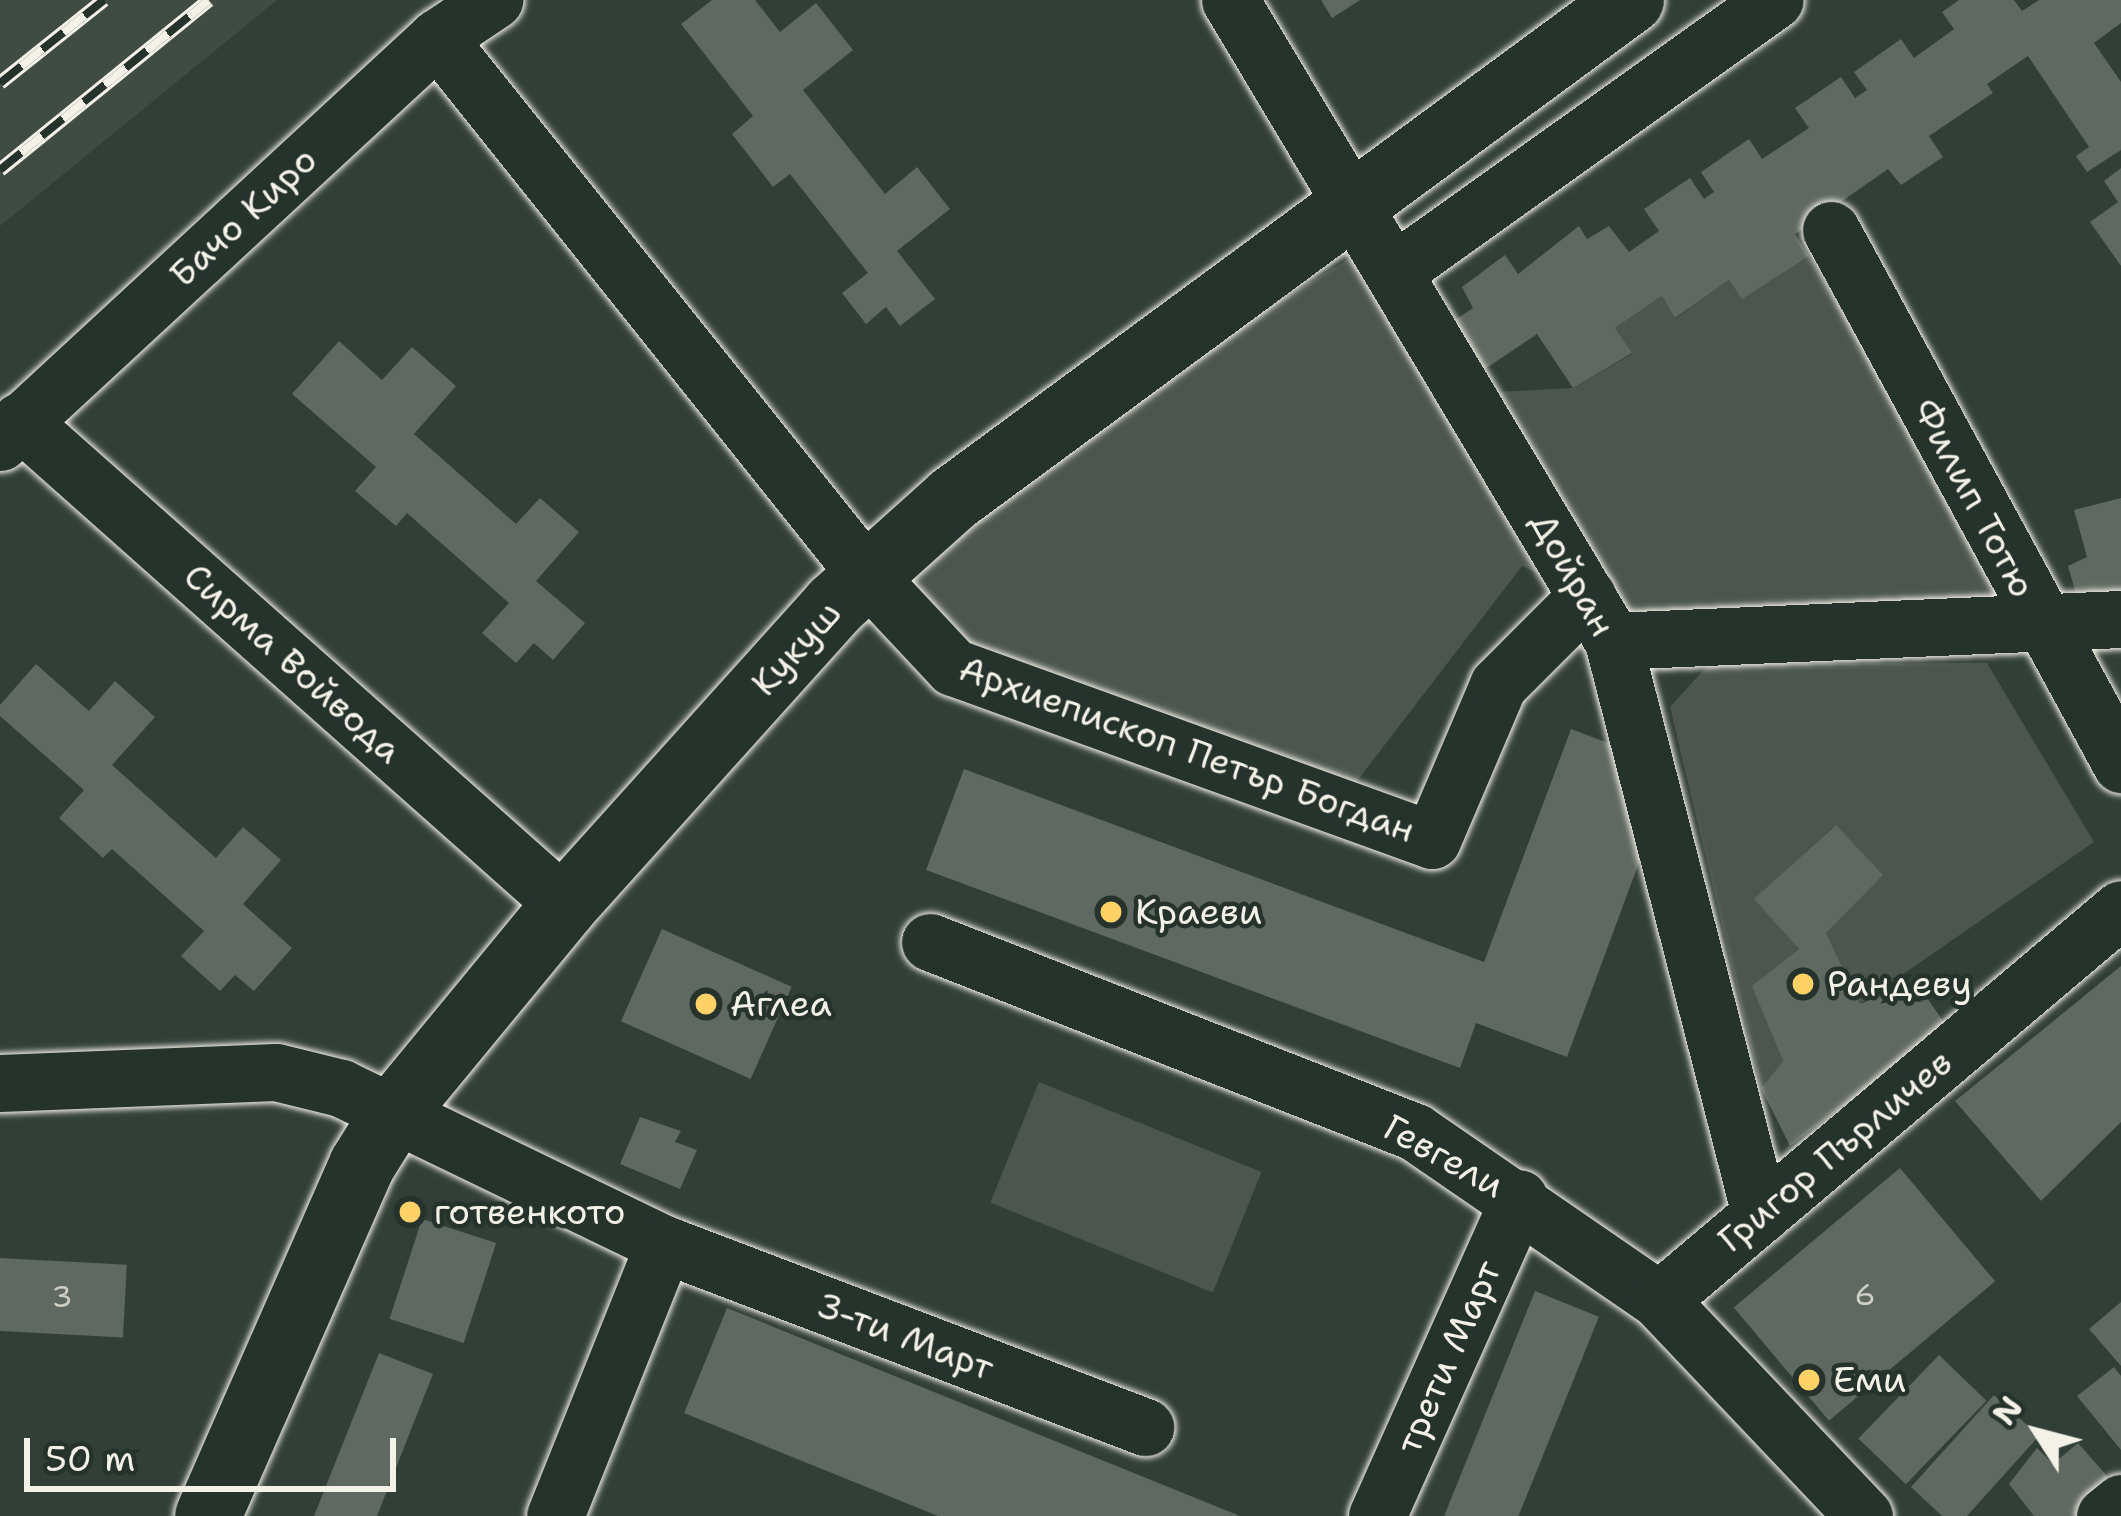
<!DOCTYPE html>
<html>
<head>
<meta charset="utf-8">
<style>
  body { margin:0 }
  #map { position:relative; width:2121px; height:1516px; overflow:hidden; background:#323e38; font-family:"Shantell Sans",sans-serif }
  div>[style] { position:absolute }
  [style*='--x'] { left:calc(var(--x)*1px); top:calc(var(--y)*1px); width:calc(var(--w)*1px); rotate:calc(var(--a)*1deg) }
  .built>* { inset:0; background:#404b44 }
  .green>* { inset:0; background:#4c564f; transform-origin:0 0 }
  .building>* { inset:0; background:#5f6861; transform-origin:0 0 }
  .roads { filter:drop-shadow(0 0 3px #f4f1e8) drop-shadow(0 0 3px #f4f1e8) }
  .minor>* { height:57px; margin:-28.5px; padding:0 28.5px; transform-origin:28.5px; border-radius:28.5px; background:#26332d }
  .tertiary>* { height:66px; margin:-33px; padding:0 33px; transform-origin:33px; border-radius:33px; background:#26332d }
  .rail>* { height:14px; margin-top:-7px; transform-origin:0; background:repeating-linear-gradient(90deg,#26332d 0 27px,#f4f1e8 0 54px); box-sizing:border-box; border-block:3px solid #f4f1e8 }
  .dots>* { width:33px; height:33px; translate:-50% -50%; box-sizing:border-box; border:6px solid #26332d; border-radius:50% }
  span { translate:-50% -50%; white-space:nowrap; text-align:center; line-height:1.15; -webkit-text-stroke:9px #26332d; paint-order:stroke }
  .number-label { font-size:30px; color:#cfcfc6 }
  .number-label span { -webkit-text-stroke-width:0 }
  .street-label { font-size:36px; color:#f4f1e8 }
  .poi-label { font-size:36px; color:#f4f1e8 }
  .left { translate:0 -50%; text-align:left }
  .north { position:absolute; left:1977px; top:1372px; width:120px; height:120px; -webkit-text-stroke:9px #26332d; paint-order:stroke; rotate:306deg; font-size:33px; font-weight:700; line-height:48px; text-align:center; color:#f4f1e8 }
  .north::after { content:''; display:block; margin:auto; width:42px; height:54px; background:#f4f1e8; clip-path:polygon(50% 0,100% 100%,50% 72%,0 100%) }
  .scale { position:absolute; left:24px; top:1438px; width:372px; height:54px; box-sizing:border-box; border:6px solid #f4f1e8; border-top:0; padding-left:15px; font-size:36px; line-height:42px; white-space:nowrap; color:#f4f1e8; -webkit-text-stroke:9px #26332d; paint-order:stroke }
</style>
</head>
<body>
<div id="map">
  <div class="built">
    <i style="clip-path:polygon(0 0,277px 0,0 226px)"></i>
  </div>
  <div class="green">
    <i style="clip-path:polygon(1370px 246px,1455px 394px,1573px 388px,1632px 354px,1615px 328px,1662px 296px,1676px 318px,1729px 280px,1742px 298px,1809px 256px,2020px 610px,1637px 619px,1522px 566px,1354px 785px,911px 627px,892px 578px,953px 499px)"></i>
    <i style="clip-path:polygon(1987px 663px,2094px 842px,1860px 1004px,1826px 933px,1840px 830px,1833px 827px,1755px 899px,1799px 949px,1753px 986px,1783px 1061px,1761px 1088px,1670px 707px,1709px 664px)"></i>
    <i style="left:1039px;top:1082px;width:240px;height:130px;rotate:22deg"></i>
  </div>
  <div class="building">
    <i style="clip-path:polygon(712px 0,755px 0,780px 32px,816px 3px,853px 50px,803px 90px,885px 194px,917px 167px,950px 209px,897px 251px,935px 299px,900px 326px,886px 307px,866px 324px,842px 293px,868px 273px,790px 174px,773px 187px,732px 134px,753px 116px,681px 24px)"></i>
    <i style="clip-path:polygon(1321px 0,1360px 0,1332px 18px)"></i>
    <i style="clip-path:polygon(1959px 0,2014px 0,2022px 11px,2039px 0,2121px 0,2121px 23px,2094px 43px,2121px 82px,2121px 150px,2087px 172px,2076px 156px,2089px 147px,2028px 56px,1987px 84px,1993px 93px,1929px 136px,1943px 157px,1901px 185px,1888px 169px,1795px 234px,1809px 256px,1742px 299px,1729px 280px,1675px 318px,1662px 296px,1615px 328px,1632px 353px,1573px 388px,1537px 334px,1485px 369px,1452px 322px,1473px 308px,1462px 287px,1505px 255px,1518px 274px,1579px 226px,1587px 239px,1609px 226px,1629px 252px,1659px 231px,1644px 209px,1690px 178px,1704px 199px,1714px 192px,1701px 172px,1749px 139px,1762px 159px,1809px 128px,1795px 108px,1841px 77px,1855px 98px,1867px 90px,1854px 72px,1901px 39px,1914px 58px,1954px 29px,1942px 12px)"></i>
    <i style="clip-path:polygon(2121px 168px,2121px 266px,2090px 222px,2118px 202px,2104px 181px)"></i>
    <i style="clip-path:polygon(339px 341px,382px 380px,412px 347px,456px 386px,414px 434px,516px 524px,540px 498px,579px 532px,536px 581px,585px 623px,553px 660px,534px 643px,516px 663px,482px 633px,509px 603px,407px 513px,396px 526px,355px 491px,376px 467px,292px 394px)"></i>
    <i style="clip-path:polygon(2121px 498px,2121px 599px,2078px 601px,2068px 566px,2087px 557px,2074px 510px)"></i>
    <i style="clip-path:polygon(36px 664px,89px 711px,115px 681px,155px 717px,112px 765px,216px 858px,243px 827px,281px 860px,243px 904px,292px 948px,254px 991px,235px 975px,220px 991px,181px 956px,204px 931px,112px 849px,103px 858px,59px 818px,84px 790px,0 716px,0 705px)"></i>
    <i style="clip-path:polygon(1571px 729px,1674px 768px,1567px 1057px,1476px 1023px,1460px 1068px,926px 870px,964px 769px,1484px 962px)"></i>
    <i style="clip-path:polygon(1836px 825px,1883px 875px,1826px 933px,1860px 1004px,1916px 982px,1948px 1028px,1790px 1146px,1761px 1088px,1783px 1061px,1752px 986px,1799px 949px,1754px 899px)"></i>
    <i style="left:662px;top:929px;width:142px;height:101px;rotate:24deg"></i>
    <i style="clip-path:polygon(2121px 966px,2121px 1122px,2041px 1201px,1955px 1101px)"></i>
    <i style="clip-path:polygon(640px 1117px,681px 1131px,675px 1142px,697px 1150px,680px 1189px,620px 1164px)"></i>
    <i style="left:1900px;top:1168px;width:148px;height:217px;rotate:50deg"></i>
    <i style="left:422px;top:1219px;width:78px;height:105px;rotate:18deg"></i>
    <i style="left:0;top:1258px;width:127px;height:73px;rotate:3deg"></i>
    <i style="left:1535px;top:1291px;width:69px;height:244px;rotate:22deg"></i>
    <i style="clip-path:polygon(2121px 1302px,2121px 1366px,2089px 1329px)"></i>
    <i style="clip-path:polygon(727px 1308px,1240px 1516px,938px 1516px,684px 1413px)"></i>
    <i style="clip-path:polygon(379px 1353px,433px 1374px,377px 1516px,314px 1516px)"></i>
    <i style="left:1939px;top:1355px;width:66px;height:116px;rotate:44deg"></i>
    <i style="clip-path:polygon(2114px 1367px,2121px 1376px,2121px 1450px,2077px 1396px)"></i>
    <i style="clip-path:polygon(1994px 1395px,2039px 1436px,1967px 1516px,1942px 1516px,1911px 1487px)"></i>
    <i style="clip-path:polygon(2078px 1443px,2114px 1484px,2076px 1516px,2034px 1516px,2009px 1484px,2037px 1448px,2053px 1464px)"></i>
  </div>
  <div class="roads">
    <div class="minor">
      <i style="--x:1230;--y:0;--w:747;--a:59.14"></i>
      <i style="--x:1613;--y:641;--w:592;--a:75.61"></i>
      <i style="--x:437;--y:38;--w:685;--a:51.34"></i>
      <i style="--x:865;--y:573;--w:129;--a:46.9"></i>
      <i style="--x:953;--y:667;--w:509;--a:19.86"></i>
      <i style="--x:1432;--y:840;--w:168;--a:-66.9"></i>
      <i style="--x:1498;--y:685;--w:126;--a:-45"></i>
      <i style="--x:1831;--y:230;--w:608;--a:61.49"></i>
      <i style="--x:1396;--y:270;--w:465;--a:-35.5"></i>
      <i style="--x:20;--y:421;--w:729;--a:41.61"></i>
      <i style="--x:0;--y:442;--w:595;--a:-42.75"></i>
      <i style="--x:437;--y:38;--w:69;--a:-33.7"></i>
      <i style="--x:1613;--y:641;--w:508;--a:-2.48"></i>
      <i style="--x:930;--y:942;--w:521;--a:21.39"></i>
      <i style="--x:1415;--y:1132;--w:296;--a:34.5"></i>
      <i style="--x:1659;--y:1300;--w:298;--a:46.5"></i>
      <i style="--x:0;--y:1083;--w:276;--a:-2.3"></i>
      <i style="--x:276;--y:1072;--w:67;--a:13.8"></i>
      <i style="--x:341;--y:1088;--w:359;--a:25.8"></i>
      <i style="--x:664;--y:1244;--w:515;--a:20.83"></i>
      <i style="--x:1659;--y:1300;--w:605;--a:-40.24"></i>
      <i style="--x:555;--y:1516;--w:293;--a:-68.2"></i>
      <i style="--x:1377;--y:1516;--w:348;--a:-65.9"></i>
      <i style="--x:2105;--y:1516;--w:21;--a:-39"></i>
    </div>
    <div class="tertiary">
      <i style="--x:208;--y:1516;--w:383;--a:-66.3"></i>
      <i style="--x:362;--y:1165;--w:66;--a:-58"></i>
      <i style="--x:397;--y:1109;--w:264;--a:-50.5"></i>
      <i style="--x:565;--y:905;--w:404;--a:-48"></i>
      <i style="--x:835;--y:605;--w:159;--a:-41.9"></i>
      <i style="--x:953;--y:499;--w:842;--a:-36.35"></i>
    </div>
  </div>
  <div class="rail">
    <i style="--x:0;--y:83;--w:133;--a:-38.6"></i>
    <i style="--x:0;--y:170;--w:269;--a:-39.1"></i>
  </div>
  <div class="dots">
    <i style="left:1111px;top:912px;background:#ffd166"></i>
    <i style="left:1803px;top:984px;background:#ffd166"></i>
    <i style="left:706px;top:1004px;background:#ffd166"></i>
    <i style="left:410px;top:1212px;background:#ffd166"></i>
    <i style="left:1809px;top:1380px;background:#ffd166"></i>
  </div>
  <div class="number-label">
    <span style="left:1865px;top:1295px">6</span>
    <span style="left:62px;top:1297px">3</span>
  </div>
  <div class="street-label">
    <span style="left:243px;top:217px;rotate:-43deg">Бачо Киро</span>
    <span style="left:1974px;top:498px;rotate:62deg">Филип Тотю</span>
    <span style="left:1573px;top:574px;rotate:61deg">Дойран</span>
    <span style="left:796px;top:648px;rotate:-48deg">Кукуш</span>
    <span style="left:293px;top:663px;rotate:42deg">Сирма Войвода</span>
    <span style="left:1187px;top:749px;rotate:20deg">Архиепископ Петър Богдан</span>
    <span style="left:1835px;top:1151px;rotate:-40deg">Григор Пърличев</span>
    <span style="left:1444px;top:1156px;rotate:29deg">Гевгели</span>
    <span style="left:905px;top:1336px;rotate:21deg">3-ти Март</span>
    <span style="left:1448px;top:1357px;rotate:-66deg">трети Март</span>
  </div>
  <div class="poi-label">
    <span class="left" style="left:1135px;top:912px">Краеви</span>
    <span class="left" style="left:1827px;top:984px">Рандеву</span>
    <span class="left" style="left:730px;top:1004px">Аглеа</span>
    <span class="left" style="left:434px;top:1212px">готвенкото</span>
    <span class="left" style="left:1833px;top:1380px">Еми</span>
  </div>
  <div class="north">N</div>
  <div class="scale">50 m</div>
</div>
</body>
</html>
